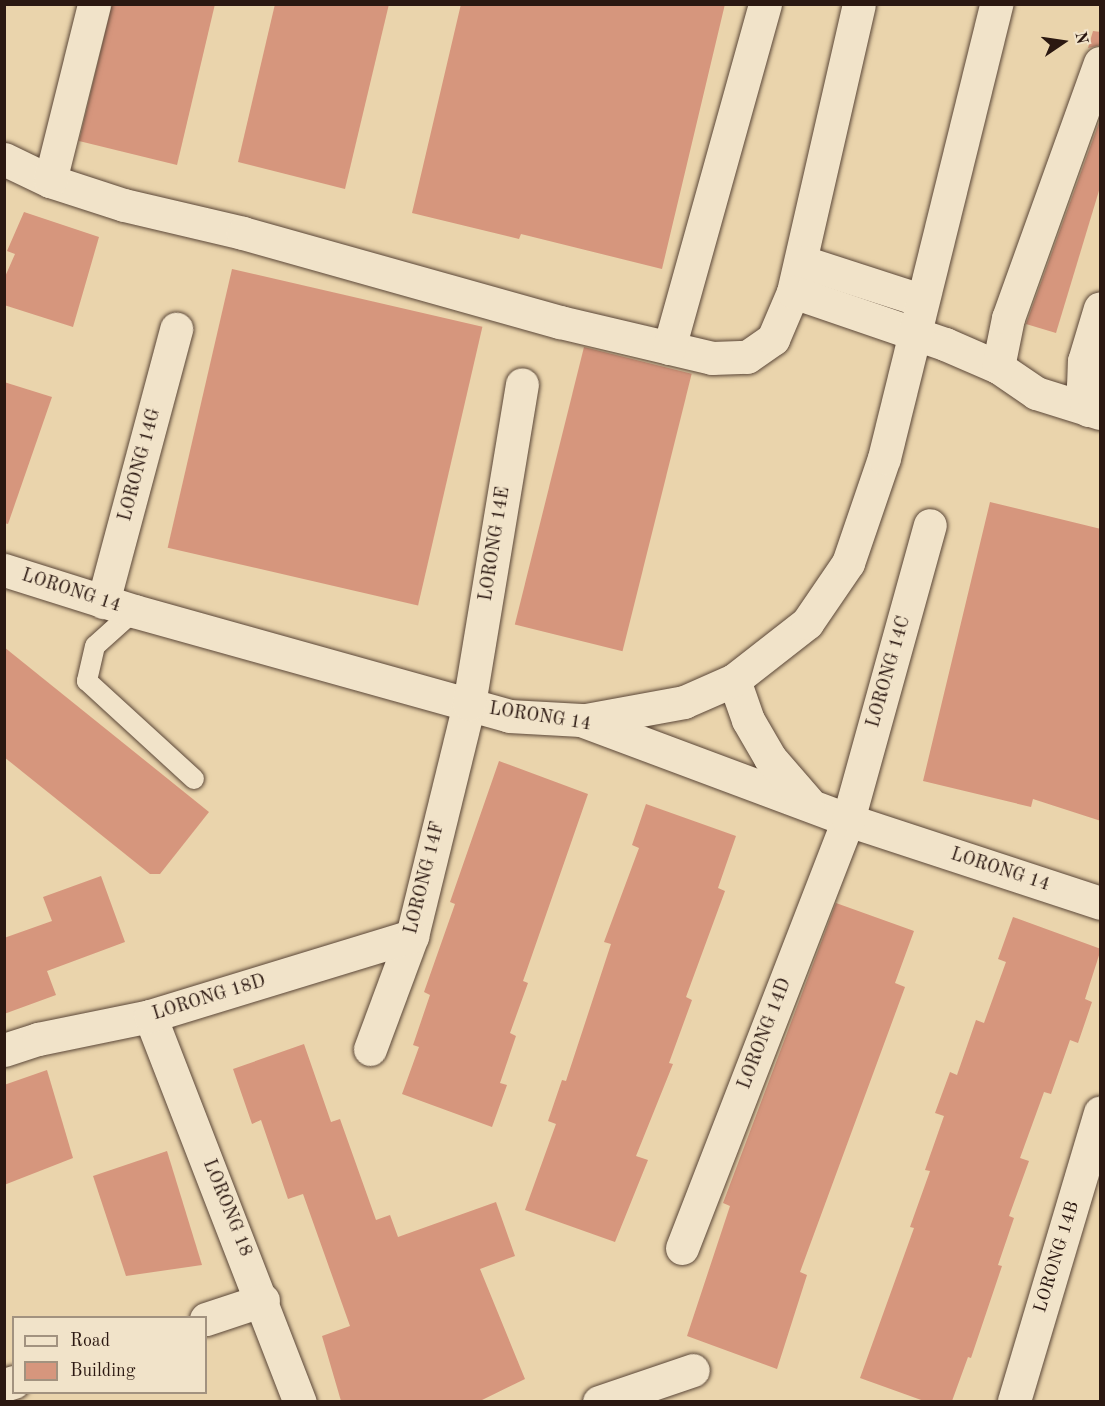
<!DOCTYPE html>
<html>
<head>
<meta charset="utf-8">
<style>
  body { margin:0 }
  #map { position:relative; width:1105px; height:1406px; overflow:hidden; background:#ead4ac; font-family:"Old Standard TT",serif }
  div>[style] { position:absolute }
  [style*='--x'] { left:calc(var(--x)*1px); top:calc(var(--y)*1px); width:calc(var(--w)*1px); rotate:calc(var(--a)*1deg) }
  .building>* { inset:0; background:#d6967d; transform-origin:0 0 }
  .roads { filter:drop-shadow(0 0 2px #5b4738) drop-shadow(0 0 2px #5b4738) }
  .service>* { height:20px; margin:-10px; padding:0 10px; transform-origin:10px; border-radius:10px; background:#f1e3c9 }
  .minor>* { height:33px; margin:-16.5px; padding:0 16.5px; transform-origin:16.5px; border-radius:16.5px; background:#f1e3c9 }
  span { translate:-50% -50%; white-space:nowrap; text-align:center; line-height:1.15; -webkit-text-stroke:4.5px #f1e3c9; paint-order:stroke }
  .street-label { font-size:18px; color:#2b1811 }
  .frame { position:absolute; inset:0; border:6px solid #2b1811; pointer-events:none }
  .legend { position:absolute; left:12px; top:1316px; width:195px; height:78px; box-sizing:border-box; background:#f1e3c9; border:2px solid #a2927f; margin:0; padding:8px 10px; list-style:none; font-size:18px; color:#2b1811 }
  .legend li { display:flex; align-items:center; gap:12px; height:30px }
  .legend b { width:30px; border:2px solid #a2927f }
  .north { position:absolute; left:1033px; top:12px; width:60px; height:60px; -webkit-text-stroke:4px #f1e3c9; paint-order:stroke; rotate:77deg; font-size:16px; font-weight:700; line-height:24px; text-align:center; color:#2b1811 }
  .north::after { content:''; display:block; margin:auto; width:21px; height:27px; background:#2b1811; clip-path:polygon(50% 0,100% 100%,50% 72%,0 100%) }
</style>
</head>
<body>
<div id="map">
  <div class="building">
    <i style="clip-path:polygon(112px 4px,215px 4px,177px 165px,79px 141px)"></i>
    <i style="clip-path:polygon(275px 4px,389px 4px,345px 189px,238px 162px)"></i>
    <i style="clip-path:polygon(461px 4px,725px 4px,662px 269px,521px 234px,519px 239px,412px 213px)"></i>
    <i style="clip-path:polygon(1093px 31px,1101px 32px,1101px 45px,1088px 48px)"></i>
    <i style="clip-path:polygon(1101px 117px,1101px 184px,1056px 333px,1026px 324px)"></i>
    <i style="clip-path:polygon(24px 212px,99px 237px,73px 327px,4px 305px,4px 279px,15px 254px,7px 251px)"></i>
    <i style="left:232px;top:269px;width:257px;height:286px;rotate:13deg"></i>
    <i style="left:584px;top:347px;width:111px;height:286px;rotate:14deg"></i>
    <i style="clip-path:polygon(4px 382px,52px 397px,8px 524px,4px 523px)"></i>
    <i style="clip-path:polygon(990px 502px,1101px 529px,1101px 821px,1033px 799px,1031px 807px,923px 781px)"></i>
    <i style="clip-path:polygon(4px 647px,209px 812px,160px 874px,150px 874px,4px 757px)"></i>
    <i style="clip-path:polygon(499px 761px,588px 794px,523px 981px,528px 983px,510px 1033px,516px 1036px,500px 1083px,507px 1085px,492px 1127px,402px 1094px,419px 1047px,413px 1045px,430px 995px,424px 992px,455px 904px,450px 902px)"></i>
    <i style="clip-path:polygon(646px 804px,736px 836px,718px 888px,725px 891px,686px 997px,692px 1000px,669px 1063px,673px 1064px,636px 1156px,648px 1160px,615px 1242px,525px 1210px,556px 1124px,548px 1121px,562px 1080px,566px 1081px,611px 944px,604px 942px,639px 848px,632px 845px)"></i>
    <i style="clip-path:polygon(101px 876px,125px 942px,47px 971px,56px 995px,4px 1014px,4px 938px,52px 921px,43px 897px)"></i>
    <i style="clip-path:polygon(836px 903px,914px 931px,895px 983px,905px 987px,800px 1272px,807px 1275px,777px 1369px,687px 1336px,730px 1206px,723px 1203px)"></i>
    <i style="clip-path:polygon(1013px 917px,1101px 949px,1085px 999px,1092px 1002px,1078px 1043px,1070px 1040px,1051px 1094px,1044px 1092px,1020px 1158px,1029px 1161px,1009px 1216px,1014px 1218px,998px 1265px,1002px 1266px,971px 1358px,968px 1357px,952px 1401px,924px 1401px,860px 1378px,914px 1228px,910px 1227px,930px 1171px,925px 1170px,944px 1116px,935px 1113px,950px 1072px,957px 1075px,976px 1020px,984px 1023px,1006px 962px,998px 959px)"></i>
    <i style="clip-path:polygon(304px 1044px,331px 1122px,340px 1119px,376px 1220px,390px 1215px,398px 1237px,496px 1202px,515px 1256px,480px 1269px,525px 1379px,480px 1401px,341px 1401px,322px 1336px,350px 1326px,303px 1194px,288px 1199px,261px 1120px,252px 1124px,233px 1069px)"></i>
    <i style="clip-path:polygon(47px 1070px,73px 1158px,4px 1185px,4px 1085px)"></i>
    <i style="clip-path:polygon(167px 1151px,202px 1265px,126px 1276px,93px 1176px)"></i>
  </div>
  <div class="roads">
    <div class="service">
      <i style="--x:134;--y:611;--w:52;--a:138.1"></i>
      <i style="--x:95;--y:646;--w:36;--a:103"></i>
      <i style="--x:87;--y:681;--w:145;--a:42.5"></i>
    </div>
    <div class="minor">
      <i style="--x:4;--y:159;--w:51;--a:25.6"></i>
      <i style="--x:50;--y:181;--w:78;--a:18"></i>
      <i style="--x:124;--y:205;--w:122;--a:13.2"></i>
      <i style="--x:243;--y:233;--w:329;--a:15.7"></i>
      <i style="--x:560;--y:322;--w:156;--a:13.3"></i>
      <i style="--x:712;--y:358;--w:35;--a:-2"></i>
      <i style="--x:747;--y:357;--w:32;--a:-35"></i>
      <i style="--x:773;--y:339;--w:51;--a:-66.9"></i>
      <i style="--x:793;--y:292;--w:295;--a:-77.1"></i>
      <i style="--x:50;--y:181;--w:182;--a:-76"></i>
      <i style="--x:803;--y:262;--w:124;--a:17.9"></i>
      <i style="--x:793;--y:292;--w:161;--a:18.9"></i>
      <i style="--x:945;--y:344;--w:58;--a:23.5"></i>
      <i style="--x:998;--y:367;--w:46;--a:34.4"></i>
      <i style="--x:1036;--y:393;--w:67;--a:17.4"></i>
      <i style="--x:669;--y:348;--w:357;--a:-74.4"></i>
      <i style="--x:998;--y:367;--w:50;--a:-78.5"></i>
      <i style="--x:1008;--y:318;--w:271;--a:-70.2"></i>
      <i style="--x:1088;--y:410;--w:24;--a:-102"></i>
      <i style="--x:1083;--y:387;--w:26;--a:-88"></i>
      <i style="--x:1084;--y:361;--w:55;--a:-73.2"></i>
      <i style="--x:4;--y:570;--w:136;--a:17.5"></i>
      <i style="--x:134;--y:611;--w:389;--a:15.6"></i>
      <i style="--x:509;--y:716;--w:72;--a:3.2"></i>
      <i style="--x:581;--y:720;--w:285;--a:20.5"></i>
      <i style="--x:848;--y:820;--w:265;--a:18.2"></i>
      <i style="--x:103;--y:602;--w:283;--a:-75"></i>
      <i style="--x:734;--y:680;--w:42;--a:70.7"></i>
      <i style="--x:748;--y:720;--w:44;--a:59.9"></i>
      <i style="--x:770;--y:758;--w:58;--a:49.2"></i>
      <i style="--x:586;--y:720;--w:100;--a:-10.4"></i>
      <i style="--x:684;--y:702;--w:55;--a:-23.7"></i>
      <i style="--x:734;--y:680;--w:93;--a:-38"></i>
      <i style="--x:807;--y:623;--w:73;--a:-55.7"></i>
      <i style="--x:848;--y:563;--w:111;--a:-71.1"></i>
      <i style="--x:884;--y:458;--w:468;--a:-76.1"></i>
      <i style="--x:150;--y:1016;--w:414;--a:68.8"></i>
      <i style="--x:370;--y:1049;--w:121;--a:-69.6"></i>
      <i style="--x:412;--y:936;--w:239;--a:-76.2"></i>
      <i style="--x:469;--y:704;--w:324;--a:-80.6"></i>
      <i style="--x:4;--y:1050;--w:36;--a:-18"></i>
      <i style="--x:38;--y:1039;--w:114;--a:-11.6"></i>
      <i style="--x:150;--y:1016;--w:274;--a:-17"></i>
      <i style="--x:682;--y:1248;--w:459;--a:-68.8"></i>
      <i style="--x:848;--y:820;--w:306;--a:-74.5"></i>
      <i style="--x:206;--y:1319;--w:60;--a:-18.4"></i>
      <i style="--x:4;--y:1385;--w:10;--a:-17"></i>
      <i style="--x:1014;--y:1401;--w:301;--a:-73.4"></i>
      <i style="--x:599;--y:1402;--w:99;--a:-18.8"></i>
    </div>
  </div>
  <div class="street-label">
    <span style="left:140px;top:465px;rotate:-75deg">LORONG 14G</span>
    <span style="left:495px;top:544px;rotate:-81deg">LORONG 14E</span>
    <span style="left:71px;top:591px;rotate:18deg">LORONG 14</span>
    <span style="left:889px;top:672px;rotate:-74deg">LORONG 14C</span>
    <span style="left:540px;top:717px;rotate:9deg">LORONG 14</span>
    <span style="left:1000px;top:870px;rotate:18deg">LORONG 14</span>
    <span style="left:425px;top:878px;rotate:-76deg">LORONG 14F</span>
    <span style="left:209px;top:998px;rotate:-17deg">LORONG 18D</span>
    <span style="left:765px;top:1034px;rotate:-69deg">LORONG 14D</span>
    <span style="left:227px;top:1208px;rotate:68deg">LORONG 18</span>
    <span style="left:1057px;top:1257px;rotate:-73deg">LORONG 14B</span>
  </div>
  <div class="frame"></div>
  <ul class="legend">
  <li><b style="height:8px;background:#f1e3c9"></b>Road</li>
  <li><b style="height:16px;background:#d6967d"></b>Building</li>
  </ul>
  <div class="north">N</div>
</div>
</body>
</html>
